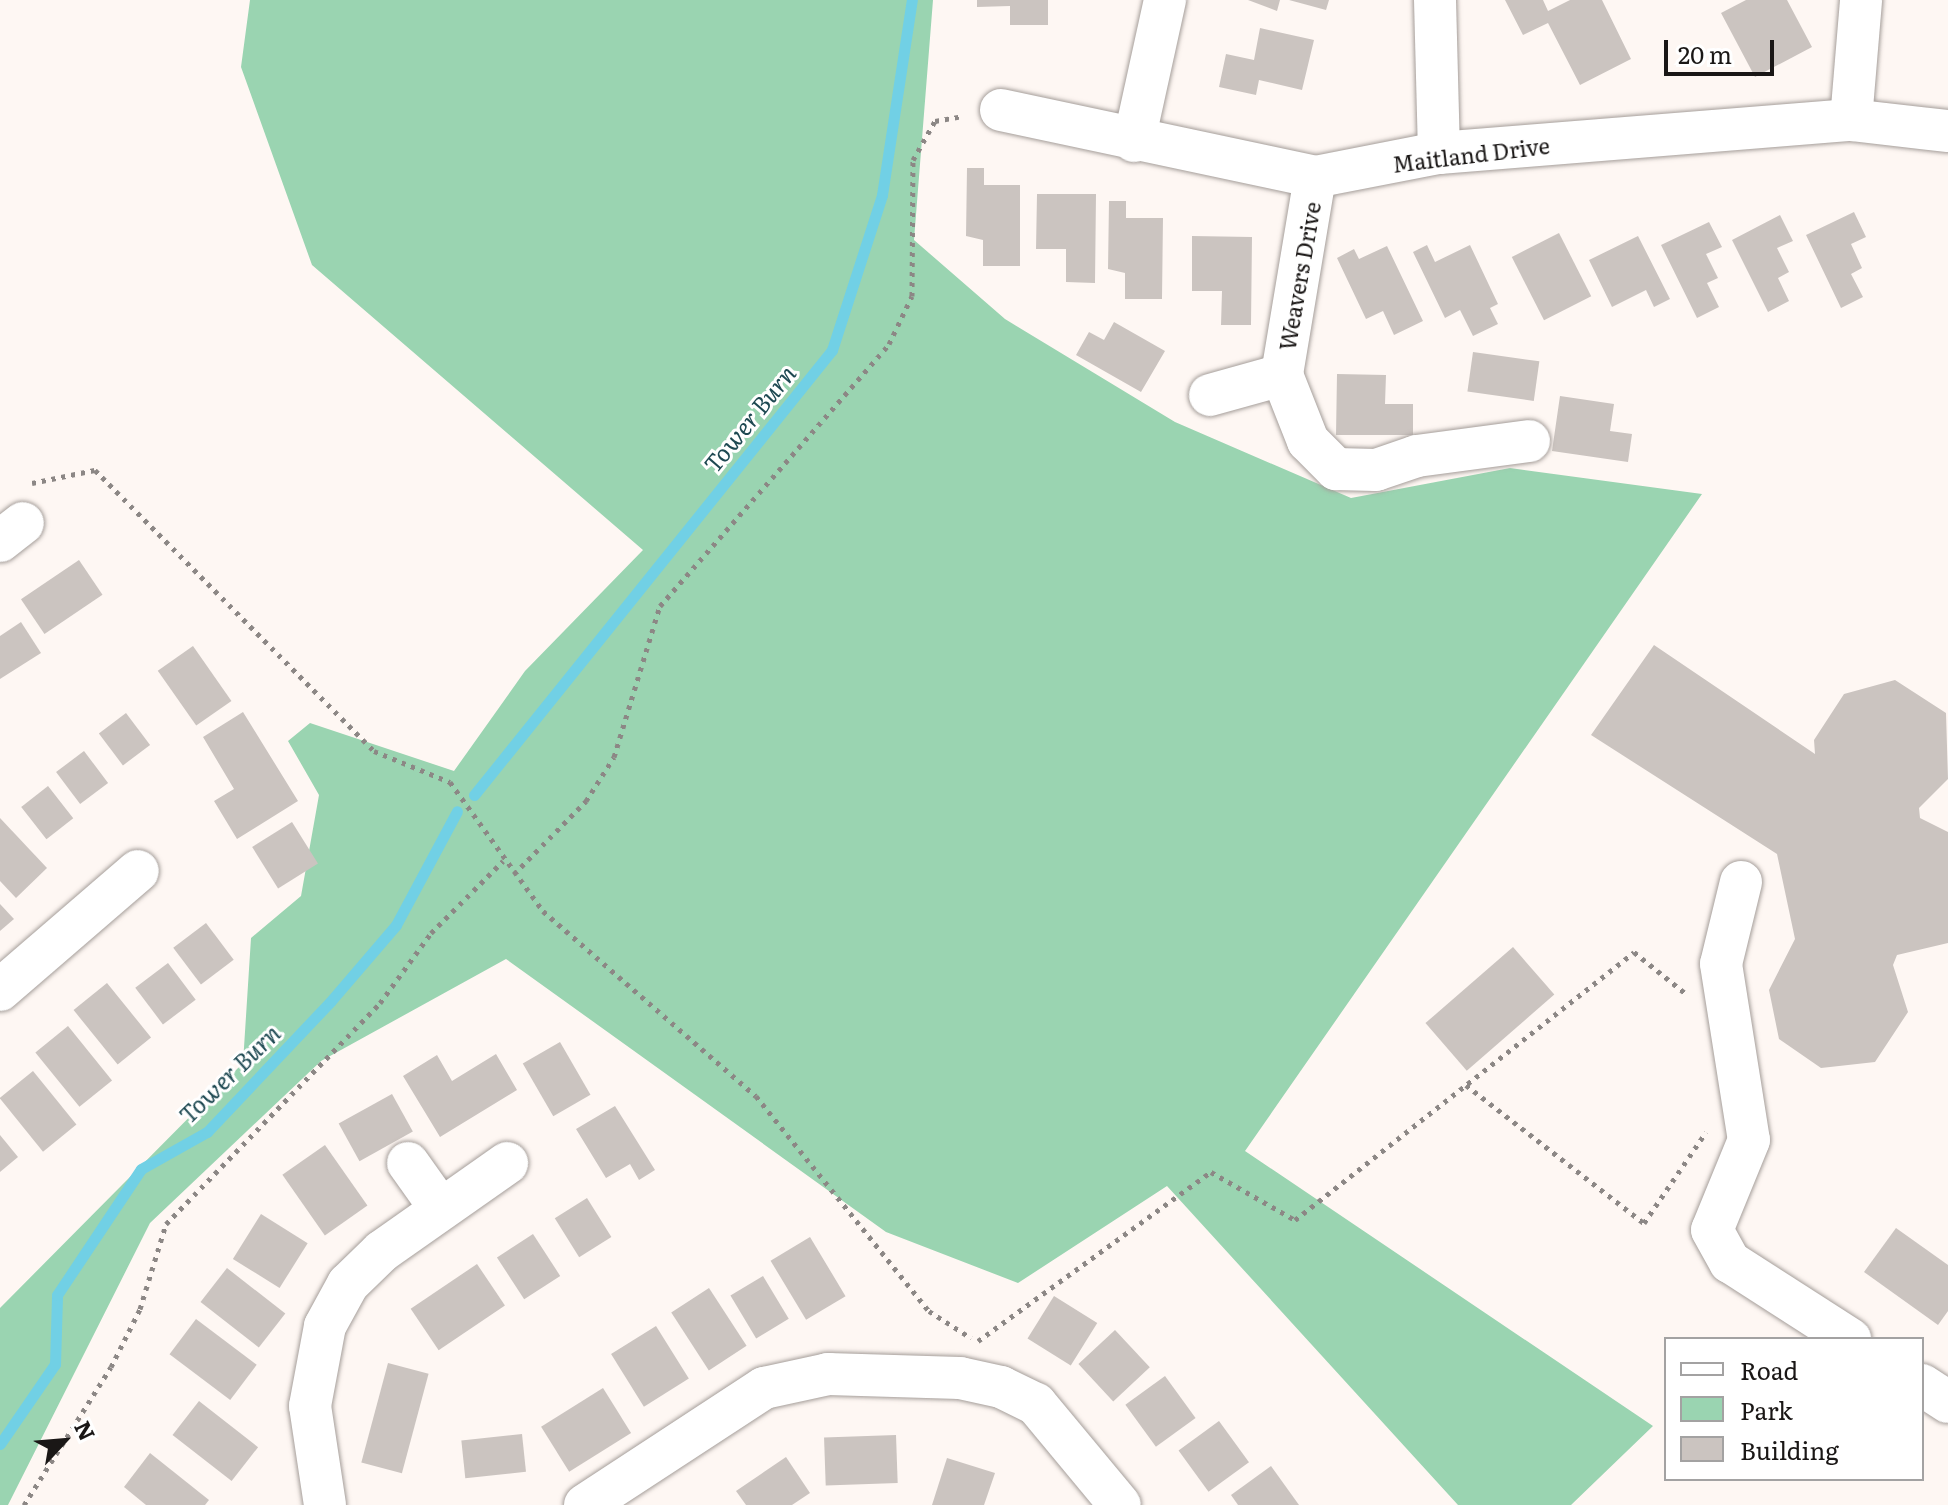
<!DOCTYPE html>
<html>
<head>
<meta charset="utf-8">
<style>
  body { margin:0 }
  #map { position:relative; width:1948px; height:1505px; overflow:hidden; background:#fef7f3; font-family:Literata,serif }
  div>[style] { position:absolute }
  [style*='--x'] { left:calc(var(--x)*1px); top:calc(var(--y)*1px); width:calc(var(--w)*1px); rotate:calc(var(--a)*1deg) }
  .green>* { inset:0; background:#9ad4b1 }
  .stream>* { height:11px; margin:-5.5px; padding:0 5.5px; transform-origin:5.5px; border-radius:5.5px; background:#71d0e5 }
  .building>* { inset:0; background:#cbc4c0; transform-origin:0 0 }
  .path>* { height:5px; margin-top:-2.5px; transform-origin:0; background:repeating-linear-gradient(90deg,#8c8785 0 4px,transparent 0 10px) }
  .roads { filter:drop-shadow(0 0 2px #a59e9a) drop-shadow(0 0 2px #a59e9a) }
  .minor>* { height:42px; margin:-21px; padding:0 21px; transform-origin:21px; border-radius:21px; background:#fff }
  span { translate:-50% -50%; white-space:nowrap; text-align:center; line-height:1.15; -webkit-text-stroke:6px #fff; paint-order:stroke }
  .street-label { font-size:22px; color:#1a1716 }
  .water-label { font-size:24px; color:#1e4952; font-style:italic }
  .legend { position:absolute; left:1664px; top:1337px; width:260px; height:144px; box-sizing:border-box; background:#fff; border:2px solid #a3a2a2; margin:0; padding:10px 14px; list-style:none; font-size:24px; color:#1a1716 }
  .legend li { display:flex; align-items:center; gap:16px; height:40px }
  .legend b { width:40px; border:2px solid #a3a2a2 }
  .north { position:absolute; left:24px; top:1401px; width:80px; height:80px; -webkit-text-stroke:6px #fff; paint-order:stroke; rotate:64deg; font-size:22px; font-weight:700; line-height:32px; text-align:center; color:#1a1716 }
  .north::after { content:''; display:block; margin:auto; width:28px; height:36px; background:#1a1716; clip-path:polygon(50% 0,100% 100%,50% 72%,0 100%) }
  .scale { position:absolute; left:1664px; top:40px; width:110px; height:36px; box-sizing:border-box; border:4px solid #1a1716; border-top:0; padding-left:10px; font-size:24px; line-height:28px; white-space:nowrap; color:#1a1716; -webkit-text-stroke:6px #fff; paint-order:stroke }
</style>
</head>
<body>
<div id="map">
  <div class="green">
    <i style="clip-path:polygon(250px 0,933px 0,914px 240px,1005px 319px,1175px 422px,1351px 498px,1510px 468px,1702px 494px,1245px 1151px,1653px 1426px,1571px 1505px,1458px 1505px,1167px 1186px,1018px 1283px,886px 1232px,506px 959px,321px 1061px,150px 1223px,8px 1505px,0 1505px,0 1308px,243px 1063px,251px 938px,301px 896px,319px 795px,288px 741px,310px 723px,454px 771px,525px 671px,643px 550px,312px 265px,241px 67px)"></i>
  </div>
  <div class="stream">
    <i style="--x:474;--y:795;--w:571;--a:-51.18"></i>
    <i style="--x:832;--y:350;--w:163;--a:-72.1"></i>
    <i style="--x:882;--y:195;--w:197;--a:-81.3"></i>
    <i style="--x:0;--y:1444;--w:97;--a:-55.5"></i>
    <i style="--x:55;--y:1364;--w:69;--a:-88.3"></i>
    <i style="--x:57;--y:1295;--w:151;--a:-56.3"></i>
    <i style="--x:141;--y:1169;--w:76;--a:-29.3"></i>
    <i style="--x:207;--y:1132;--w:179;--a:-46.6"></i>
    <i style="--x:330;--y:1002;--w:101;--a:-49.4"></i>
    <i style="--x:396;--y:925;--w:129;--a:-61.8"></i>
  </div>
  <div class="building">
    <i style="clip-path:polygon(977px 0,1048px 0,1048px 25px,1010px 25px,1010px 6px,977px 7px)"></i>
    <i style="clip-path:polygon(1248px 0,1280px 0,1277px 11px)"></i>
    <i style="clip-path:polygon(1289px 0,1329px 0,1326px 10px)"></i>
    <i style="clip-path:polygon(1505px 0,1543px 0,1548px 11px,1570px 0,1602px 0,1631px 59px,1580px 85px,1548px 23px,1523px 35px)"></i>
    <i style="clip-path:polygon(1746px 0,1787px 0,1812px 47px,1755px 77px,1721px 13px)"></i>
    <i style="clip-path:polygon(1260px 28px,1314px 40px,1302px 90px,1259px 80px,1256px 95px,1219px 87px,1226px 54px,1254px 60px)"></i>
    <i style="clip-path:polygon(967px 168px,984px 168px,984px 185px,1020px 185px,1020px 266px,983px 266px,983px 240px,966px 236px)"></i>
    <i style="clip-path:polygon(1037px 194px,1096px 194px,1095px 283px,1066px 282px,1066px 249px,1036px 249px)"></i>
    <i style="clip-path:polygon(1109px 201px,1126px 201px,1126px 218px,1163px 218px,1162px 299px,1125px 299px,1125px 273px,1108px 269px)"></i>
    <i style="clip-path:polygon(1854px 212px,1866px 237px,1851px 244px,1862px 268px,1851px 274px,1863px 297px,1841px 308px,1806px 235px)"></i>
    <i style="clip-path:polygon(1780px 215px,1793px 241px,1777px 248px,1789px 272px,1778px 278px,1789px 301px,1768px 312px,1732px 240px)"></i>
    <i style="clip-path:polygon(1709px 222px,1722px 247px,1706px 254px,1718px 278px,1707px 283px,1719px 307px,1697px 318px,1661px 245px)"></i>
    <i style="left:1559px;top:233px;width:71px;height:53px;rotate:63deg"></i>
    <i style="clip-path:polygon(1192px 236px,1252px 237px,1251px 325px,1221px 325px,1222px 291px,1192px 291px)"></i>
    <i style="clip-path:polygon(1638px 236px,1670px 299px,1654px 307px,1646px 290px,1612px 307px,1589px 260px)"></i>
    <i style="clip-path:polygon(1427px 245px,1435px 262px,1470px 245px,1498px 304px,1490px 308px,1498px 324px,1473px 336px,1460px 310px,1445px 318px,1413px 252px)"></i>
    <i style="clip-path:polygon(1387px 246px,1423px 321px,1394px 335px,1383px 311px,1366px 319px,1337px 258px,1354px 249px,1359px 259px)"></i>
    <i style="clip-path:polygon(1114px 322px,1165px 351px,1141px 392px,1076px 355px,1089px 332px,1104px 340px)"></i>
    <i style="left:1473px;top:352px;width:67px;height:40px;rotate:8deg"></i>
    <i style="clip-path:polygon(1337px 374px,1386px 375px,1385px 404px,1413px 404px,1413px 435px,1336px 435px)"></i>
    <i style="clip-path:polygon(1560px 396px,1614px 404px,1610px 431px,1632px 434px,1628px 462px,1552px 451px)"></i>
    <i style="left:79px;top:560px;width:42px;height:70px;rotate:56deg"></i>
    <i style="clip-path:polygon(21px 622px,41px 653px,0 679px,0 636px)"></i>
    <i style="clip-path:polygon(1654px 645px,1815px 754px,1814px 740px,1844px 694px,1895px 680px,1946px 713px,1948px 779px,1919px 808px,1920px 818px,1948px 832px,1948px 943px,1897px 955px,1893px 965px,1908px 1012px,1875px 1062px,1821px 1068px,1779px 1039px,1769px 990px,1795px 939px,1777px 854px,1591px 735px)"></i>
    <i style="left:193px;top:646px;width:67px;height:43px;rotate:55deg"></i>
    <i style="clip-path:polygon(243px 712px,298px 801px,237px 839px,214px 801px,234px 789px,203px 737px)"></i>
    <i style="left:126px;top:713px;width:40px;height:34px;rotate:53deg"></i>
    <i style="left:84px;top:751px;width:40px;height:35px;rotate:53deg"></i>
    <i style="left:48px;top:786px;width:41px;height:34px;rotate:52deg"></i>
    <i style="clip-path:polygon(0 818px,47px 868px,16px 898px,0 881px)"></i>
    <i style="left:292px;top:822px;width:49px;height:47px;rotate:58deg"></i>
    <i style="clip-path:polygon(0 904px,14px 919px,0 931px)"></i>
    <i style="left:206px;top:923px;width:46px;height:41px;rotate:53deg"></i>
    <i style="left:1513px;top:947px;width:63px;height:116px;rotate:49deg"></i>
    <i style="left:168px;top:963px;width:46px;height:41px;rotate:53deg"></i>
    <i style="left:107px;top:983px;width:70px;height:43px;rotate:51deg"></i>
    <i style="left:68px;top:1026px;width:70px;height:42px;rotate:51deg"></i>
    <i style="left:560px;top:1042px;width:61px;height:43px;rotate:60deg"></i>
    <i style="clip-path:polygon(496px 1054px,517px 1090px,440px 1137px,403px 1076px,437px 1055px,452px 1081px)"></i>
    <i style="left:33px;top:1071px;width:69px;height:43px;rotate:51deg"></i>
    <i style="left:392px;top:1094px;width:43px;height:61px;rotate:61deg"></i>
    <i style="clip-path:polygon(615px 1106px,655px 1170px,639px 1180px,630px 1164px,606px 1178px,576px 1129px)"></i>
    <i style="clip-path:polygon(0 1135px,18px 1157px,0 1172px)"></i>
    <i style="left:325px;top:1145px;width:74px;height:52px;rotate:55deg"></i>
    <i style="left:587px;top:1198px;width:46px;height:38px;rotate:58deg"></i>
    <i style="left:261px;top:1214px;width:55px;height:53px;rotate:32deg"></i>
    <i style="clip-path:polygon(1896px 1228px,1948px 1265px,1948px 1311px,1938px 1325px,1864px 1272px)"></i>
    <i style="left:533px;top:1234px;width:50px;height:43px;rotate:57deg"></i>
    <i style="left:810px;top:1237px;width:69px;height:46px;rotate:59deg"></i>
    <i style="left:477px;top:1264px;width:50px;height:80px;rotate:56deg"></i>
    <i style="left:227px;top:1268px;width:74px;height:43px;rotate:38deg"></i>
    <i style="left:763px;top:1276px;width:50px;height:38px;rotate:59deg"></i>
    <i style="left:709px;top:1288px;width:69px;height:45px;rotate:57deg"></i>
    <i style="left:1054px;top:1296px;width:51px;height:50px;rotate:32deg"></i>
    <i style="left:196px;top:1319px;width:76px;height:44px;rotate:37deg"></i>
    <i style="left:656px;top:1326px;width:62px;height:53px;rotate:58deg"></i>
    <i style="left:1115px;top:1330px;width:51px;height:50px;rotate:47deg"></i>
    <i style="left:388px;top:1363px;width:42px;height:103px;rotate:15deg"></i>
    <i style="left:1165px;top:1376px;width:52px;height:49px;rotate:54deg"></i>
    <i style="left:603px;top:1388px;width:53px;height:73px;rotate:58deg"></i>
    <i style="left:199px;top:1401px;width:75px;height:43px;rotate:38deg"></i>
    <i style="left:1219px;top:1421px;width:51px;height:50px;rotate:54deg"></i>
    <i style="left:522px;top:1434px;width:38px;height:61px;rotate:84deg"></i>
    <i style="left:896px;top:1435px;width:48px;height:72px;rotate:88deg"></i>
    <i style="clip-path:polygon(150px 1453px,209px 1500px,205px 1505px,146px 1505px,124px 1487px)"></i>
    <i style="clip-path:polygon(786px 1457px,810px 1493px,792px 1505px,746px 1505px,736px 1491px)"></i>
    <i style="clip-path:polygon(947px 1458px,995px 1473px,984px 1505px,932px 1505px)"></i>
    <i style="clip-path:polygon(1271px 1466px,1299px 1505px,1238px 1505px,1231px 1495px)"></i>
  </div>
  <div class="path">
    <i style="--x:32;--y:483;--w:64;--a:-11.7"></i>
    <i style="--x:95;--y:470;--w:396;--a:45.2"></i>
    <i style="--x:374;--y:751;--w:82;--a:22.2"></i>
    <i style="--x:450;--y:782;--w:159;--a:54.2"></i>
    <i style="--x:543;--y:911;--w:282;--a:41"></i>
    <i style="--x:756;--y:1096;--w:276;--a:51.2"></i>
    <i style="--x:929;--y:1311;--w:50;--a:32.7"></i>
    <i style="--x:514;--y:874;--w:103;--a:-45.4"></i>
    <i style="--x:586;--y:801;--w:52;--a:-57.5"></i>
    <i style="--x:614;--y:757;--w:158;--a:-73.1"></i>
    <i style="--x:660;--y:606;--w:348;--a:-48.8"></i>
    <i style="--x:889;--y:344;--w:53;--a:-64.4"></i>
    <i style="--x:912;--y:296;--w:136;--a:-89.6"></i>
    <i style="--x:913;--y:160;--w:45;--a:-60.6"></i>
    <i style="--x:935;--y:121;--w:28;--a:-10"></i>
    <i style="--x:1466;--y:1085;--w:225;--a:37.8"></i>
    <i style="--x:1644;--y:1223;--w:110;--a:-55.7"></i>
    <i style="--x:978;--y:1341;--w:288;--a:-36"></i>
    <i style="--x:1211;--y:1172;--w:97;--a:29.7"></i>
    <i style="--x:1295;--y:1220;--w:432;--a:-38.3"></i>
    <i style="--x:1634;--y:952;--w:65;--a:38.8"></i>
    <i style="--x:24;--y:1505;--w:163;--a:-57.8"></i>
    <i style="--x:111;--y:1367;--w:65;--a:-63.4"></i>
    <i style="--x:140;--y:1309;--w:89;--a:-73"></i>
    <i style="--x:166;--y:1224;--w:308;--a:-45.9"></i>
    <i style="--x:380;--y:1003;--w:87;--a:-53.9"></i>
    <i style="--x:431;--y:933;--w:102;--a:-45"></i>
  </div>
  <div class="roads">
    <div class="minor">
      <i style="--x:1435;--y:0;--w:153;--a:88.5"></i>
      <i style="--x:1001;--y:110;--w:321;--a:12"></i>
      <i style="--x:1315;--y:177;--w:126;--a:-11"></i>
      <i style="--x:1439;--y:153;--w:413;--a:-4.6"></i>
      <i style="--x:1851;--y:120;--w:98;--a:6.5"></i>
      <i style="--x:1851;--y:120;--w:120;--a:-85.2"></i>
      <i style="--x:1134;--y:141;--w:144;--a:-77.6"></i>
      <i style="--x:1315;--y:177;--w:201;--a:99.5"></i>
      <i style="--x:1282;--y:375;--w:71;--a:68.5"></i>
      <i style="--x:1308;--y:441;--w:40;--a:45"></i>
      <i style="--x:1336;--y:469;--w:40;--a:1.4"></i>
      <i style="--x:1376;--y:470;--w:43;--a:-18.9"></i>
      <i style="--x:1417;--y:456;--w:113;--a:-7.6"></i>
      <i style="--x:1210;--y:395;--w:75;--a:-15.5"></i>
      <i style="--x:0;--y:541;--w:29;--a:-38"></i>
      <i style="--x:1741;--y:882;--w:84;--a:103.7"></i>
      <i style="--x:1721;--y:964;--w:178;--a:81"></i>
      <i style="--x:1749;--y:1140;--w:97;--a:112.3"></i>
      <i style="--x:1712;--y:1230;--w:37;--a:61"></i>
      <i style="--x:1730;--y:1262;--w:143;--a:32.7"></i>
      <i style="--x:0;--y:990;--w:182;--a:-40.8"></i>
      <i style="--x:408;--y:1163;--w:55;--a:54.6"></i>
      <i style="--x:1922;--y:1385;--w:31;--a:33"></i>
      <i style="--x:325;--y:1505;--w:100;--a:-98.6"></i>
      <i style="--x:310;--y:1406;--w:81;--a:-79.4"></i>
      <i style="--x:325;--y:1326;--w:48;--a:-61.3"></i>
      <i style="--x:348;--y:1284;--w:47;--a:-44.1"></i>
      <i style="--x:382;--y:1251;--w:153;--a:-35.1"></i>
      <i style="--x:585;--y:1505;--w:214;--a:-33.2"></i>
      <i style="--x:764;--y:1388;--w:66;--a:-12.3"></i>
      <i style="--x:828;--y:1374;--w:132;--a:1.7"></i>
      <i style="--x:960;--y:1378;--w:42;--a:12.4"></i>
      <i style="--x:1001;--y:1387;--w:39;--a:26"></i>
      <i style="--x:1036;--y:1404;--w:131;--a:50.3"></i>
    </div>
  </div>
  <div class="street-label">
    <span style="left:1471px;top:154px;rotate:-7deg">Maitland Drive</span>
    <span style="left:1299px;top:276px;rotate:-80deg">Weavers Drive</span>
  </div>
  <div class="water-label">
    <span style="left:749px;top:418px;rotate:-51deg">Tower Burn</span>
    <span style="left:229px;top:1073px;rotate:-44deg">Tower Burn</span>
  </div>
  <ul class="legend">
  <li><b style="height:10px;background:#fff"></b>Road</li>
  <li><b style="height:22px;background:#9ad4b1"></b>Park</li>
  <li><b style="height:22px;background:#cbc4c0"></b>Building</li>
  </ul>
  <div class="north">N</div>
  <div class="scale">20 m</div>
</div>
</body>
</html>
